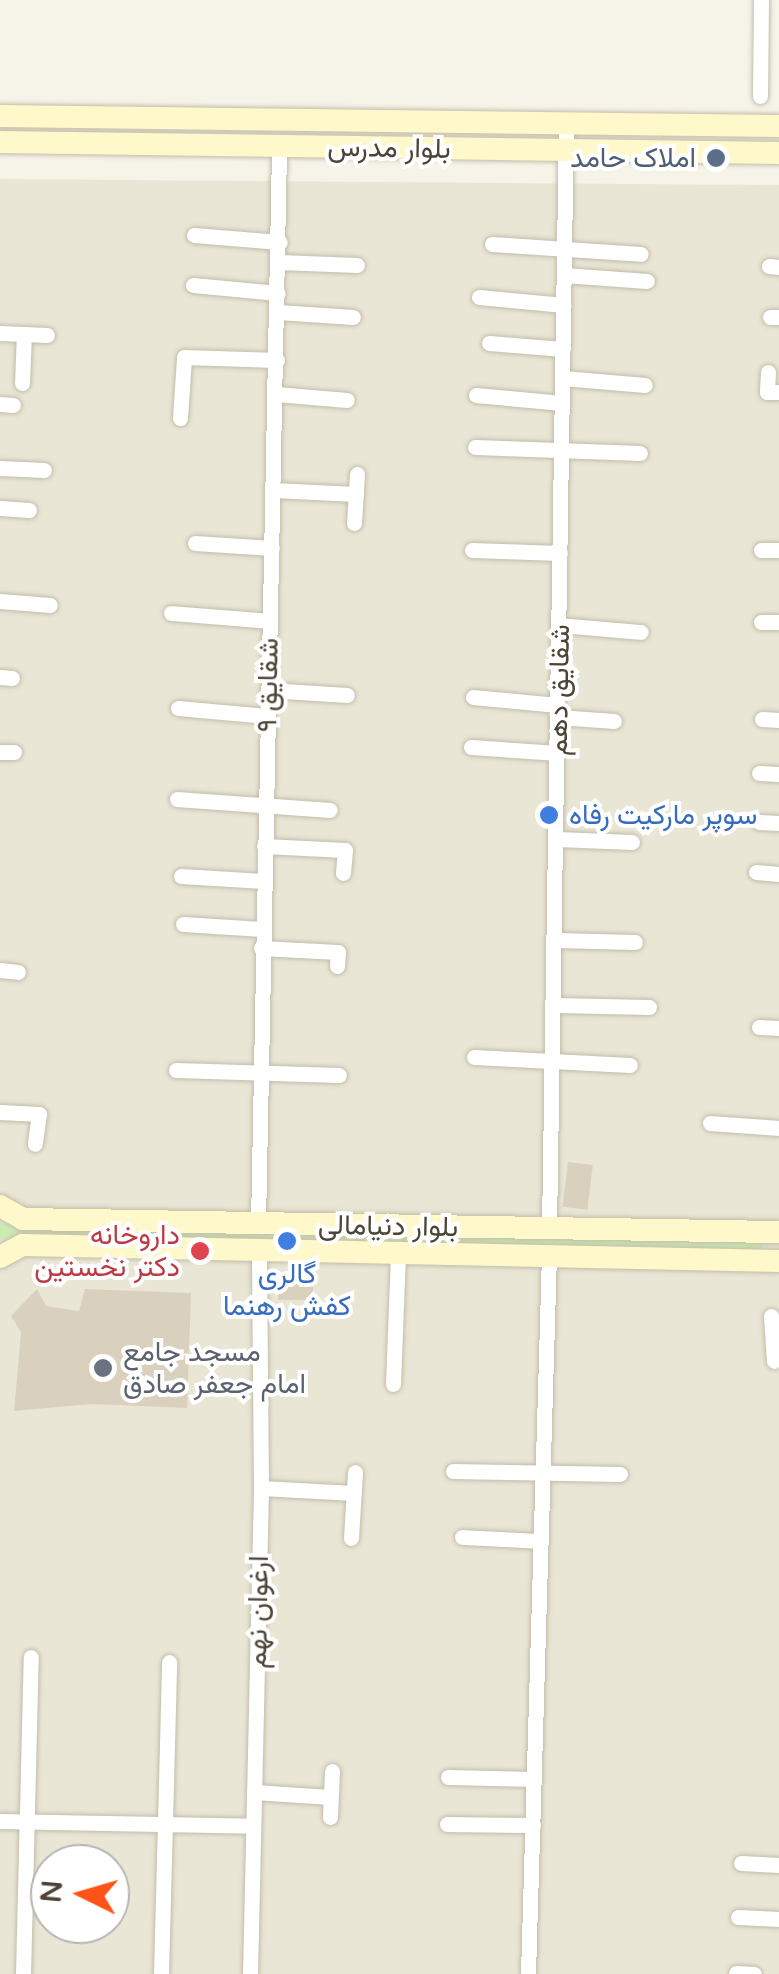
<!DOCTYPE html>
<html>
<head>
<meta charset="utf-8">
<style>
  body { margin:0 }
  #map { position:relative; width:779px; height:1974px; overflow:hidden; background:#f6f3e9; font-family:"Varela Round",Vazirmatn,sans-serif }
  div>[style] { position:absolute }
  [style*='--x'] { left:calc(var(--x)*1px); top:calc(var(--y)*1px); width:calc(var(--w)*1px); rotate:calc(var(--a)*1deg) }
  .residential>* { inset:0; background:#eae6d6 }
  .green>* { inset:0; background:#caeeae }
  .building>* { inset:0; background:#d9d1bd; transform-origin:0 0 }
  .roads { filter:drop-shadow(0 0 2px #c3bdaa) drop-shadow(0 0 2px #c3bdaa) }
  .minor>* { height:15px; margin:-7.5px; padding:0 7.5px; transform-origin:7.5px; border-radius:7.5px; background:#fff }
  .secondary>* { height:22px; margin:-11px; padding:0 11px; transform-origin:11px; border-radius:11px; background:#fff8ca }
  .dots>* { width:28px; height:28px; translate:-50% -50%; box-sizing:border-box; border:5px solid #fff; border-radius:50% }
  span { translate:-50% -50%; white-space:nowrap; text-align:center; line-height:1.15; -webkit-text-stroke:8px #fff; paint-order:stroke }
  .street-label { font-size:28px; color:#4b4536 }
  .service-label { font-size:28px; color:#4e5e75 }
  .right { translate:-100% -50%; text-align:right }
  .shop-label { font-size:28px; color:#366cbe }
  .left { translate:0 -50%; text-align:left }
  .health-label { font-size:28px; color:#be3a42 }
  .worship-label { font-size:28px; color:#5b616d }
  .north { position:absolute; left:30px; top:1844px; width:100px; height:100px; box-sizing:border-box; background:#fff; border:2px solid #b7b5af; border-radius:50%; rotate:275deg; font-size:28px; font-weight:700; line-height:40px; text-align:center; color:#4b4536 }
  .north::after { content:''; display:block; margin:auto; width:35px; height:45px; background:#ff5317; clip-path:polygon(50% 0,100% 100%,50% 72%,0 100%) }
</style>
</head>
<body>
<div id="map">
  <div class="residential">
    <i style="clip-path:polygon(evenodd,0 179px,779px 185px,779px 1974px,0 1974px,0 179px,50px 1864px,110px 1864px,110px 1924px,50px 1924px,50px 1864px)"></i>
  </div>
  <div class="green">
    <i style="clip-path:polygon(0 1223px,23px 1228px,763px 1242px,763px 1250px,0 1239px)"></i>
  </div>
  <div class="building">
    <i style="left:568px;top:1162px;width:25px;height:45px;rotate:7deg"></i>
    <i style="left:278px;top:1280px;width:35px;height:20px"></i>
    <i style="clip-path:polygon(37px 1289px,46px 1306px,79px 1311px,85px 1289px,191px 1293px,187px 1408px,92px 1404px,14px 1411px,21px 1332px,11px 1316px)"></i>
  </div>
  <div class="roads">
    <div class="minor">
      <i style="--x:760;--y:96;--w:96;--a:-89.4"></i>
      <i style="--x:194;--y:235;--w:86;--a:4.7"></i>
      <i style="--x:492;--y:244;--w:149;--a:3.8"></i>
      <i style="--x:279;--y:262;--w:78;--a:2.2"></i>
      <i style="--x:769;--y:266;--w:10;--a:6"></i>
      <i style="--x:564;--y:275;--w:83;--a:4.1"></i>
      <i style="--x:193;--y:285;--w:85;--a:5.4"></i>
      <i style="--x:479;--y:297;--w:85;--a:5.4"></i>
      <i style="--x:278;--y:312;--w:75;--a:3.8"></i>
      <i style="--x:770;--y:317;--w:9;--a:0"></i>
      <i style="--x:0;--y:333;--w:47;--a:2.4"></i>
      <i style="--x:489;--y:343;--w:74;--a:4.6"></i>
      <i style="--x:768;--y:372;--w:20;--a:93"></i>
      <i style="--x:767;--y:392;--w:12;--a:0"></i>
      <i style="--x:563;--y:378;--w:82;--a:4.9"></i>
      <i style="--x:22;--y:383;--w:49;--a:-87.7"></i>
      <i style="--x:276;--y:394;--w:71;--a:4.8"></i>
      <i style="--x:476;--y:395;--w:86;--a:5.3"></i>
      <i style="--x:0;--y:404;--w:13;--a:4"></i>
      <i style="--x:180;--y:418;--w:61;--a:-86.2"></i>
      <i style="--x:184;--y:357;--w:93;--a:1.8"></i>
      <i style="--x:475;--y:447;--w:165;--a:2.1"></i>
      <i style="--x:0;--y:468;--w:44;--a:2.6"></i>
      <i style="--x:273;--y:490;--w:83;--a:2.8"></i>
      <i style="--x:0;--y:508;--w:29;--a:4"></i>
      <i style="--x:354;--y:523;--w:49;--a:-86.5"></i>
      <i style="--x:195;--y:543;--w:77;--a:3.7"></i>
      <i style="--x:472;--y:550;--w:88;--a:2"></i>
      <i style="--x:761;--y:550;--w:18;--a:0"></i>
      <i style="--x:0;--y:601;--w:50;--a:4.6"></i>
      <i style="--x:171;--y:613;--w:99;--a:4.6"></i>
      <i style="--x:761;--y:622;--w:18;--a:0"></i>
      <i style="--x:559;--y:625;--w:82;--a:4.9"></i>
      <i style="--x:0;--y:677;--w:12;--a:5"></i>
      <i style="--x:268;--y:690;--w:79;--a:3.6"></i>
      <i style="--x:473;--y:697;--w:85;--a:5.4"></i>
      <i style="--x:178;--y:708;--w:89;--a:5.1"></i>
      <i style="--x:558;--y:717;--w:56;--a:4.1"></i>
      <i style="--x:762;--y:719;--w:17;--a:3"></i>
      <i style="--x:471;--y:747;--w:87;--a:3.9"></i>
      <i style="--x:0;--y:752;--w:14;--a:0"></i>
      <i style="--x:759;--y:773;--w:20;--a:3"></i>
      <i style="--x:177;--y:799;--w:153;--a:4.1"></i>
      <i style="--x:759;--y:822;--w:20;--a:3"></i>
      <i style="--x:557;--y:839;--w:75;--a:2.3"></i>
      <i style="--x:264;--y:846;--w:81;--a:2.8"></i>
      <i style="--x:345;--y:850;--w:23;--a:95"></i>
      <i style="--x:756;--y:872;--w:23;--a:5"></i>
      <i style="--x:181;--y:876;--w:82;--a:3.5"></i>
      <i style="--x:183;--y:924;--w:79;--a:3.6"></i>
      <i style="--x:556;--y:940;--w:79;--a:1.5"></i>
      <i style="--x:261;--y:948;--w:77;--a:3"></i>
      <i style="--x:338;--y:952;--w:14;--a:94"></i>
      <i style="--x:0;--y:970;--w:18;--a:6"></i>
      <i style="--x:555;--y:1005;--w:94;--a:1.2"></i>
      <i style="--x:759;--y:1027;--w:20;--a:3"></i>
      <i style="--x:474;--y:1057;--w:156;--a:2.9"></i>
      <i style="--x:176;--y:1070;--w:163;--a:1.8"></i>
      <i style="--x:0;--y:1112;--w:39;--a:3"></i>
      <i style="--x:39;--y:1114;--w:30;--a:98"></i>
      <i style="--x:710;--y:1123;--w:69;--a:4.1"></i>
      <i style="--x:258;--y:1224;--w:1078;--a:-88.88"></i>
      <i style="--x:549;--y:1229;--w:1106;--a:-89.12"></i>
      <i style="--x:771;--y:1316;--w:45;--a:86.2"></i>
      <i style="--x:393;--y:1384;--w:132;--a:-87.8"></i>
      <i style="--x:453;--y:1471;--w:167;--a:1"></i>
      <i style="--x:261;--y:1488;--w:93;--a:3.1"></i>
      <i style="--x:462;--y:1537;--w:79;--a:2.9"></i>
      <i style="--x:351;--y:1538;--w:66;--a:-86.5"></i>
      <i style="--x:448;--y:1777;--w:86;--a:1.3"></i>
      <i style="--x:254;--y:1792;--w:76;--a:3.8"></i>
      <i style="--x:330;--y:1817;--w:46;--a:-87.5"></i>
      <i style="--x:0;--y:1821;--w:253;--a:1.1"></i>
      <i style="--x:447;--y:1824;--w:86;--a:0.7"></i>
      <i style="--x:741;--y:1863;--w:38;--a:3"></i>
      <i style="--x:738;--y:1917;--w:41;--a:2.8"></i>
      <i style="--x:736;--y:1973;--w:18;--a:3"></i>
      <i style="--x:23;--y:1974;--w:317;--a:-88.6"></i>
      <i style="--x:161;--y:1974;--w:312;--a:-88.5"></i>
      <i style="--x:250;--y:1974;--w:486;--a:-88.7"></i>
      <i style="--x:261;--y:1488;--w:239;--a:-90.5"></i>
      <i style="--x:528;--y:1974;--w:719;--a:-88.33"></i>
    </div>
    <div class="secondary">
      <i style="--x:0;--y:116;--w:779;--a:0.74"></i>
      <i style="--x:0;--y:142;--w:779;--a:0.81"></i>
      <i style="--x:0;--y:1206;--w:26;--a:29"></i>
      <i style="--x:23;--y:1219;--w:756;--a:0.99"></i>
      <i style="--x:0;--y:1257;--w:26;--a:-28"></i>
      <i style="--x:23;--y:1245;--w:756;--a:1.21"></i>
    </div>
  </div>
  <div class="dots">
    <i style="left:716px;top:158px;background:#5c6f8a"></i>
    <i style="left:549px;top:815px;background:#3f7fe0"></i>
    <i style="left:287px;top:1241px;background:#3f7fe0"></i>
    <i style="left:200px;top:1251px;background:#e0444e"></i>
    <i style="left:103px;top:1368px;background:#6b7280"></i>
  </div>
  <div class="street-label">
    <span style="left:389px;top:148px;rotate:1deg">بلوار مدرس</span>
    <span style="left:268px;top:685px;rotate:-89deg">شقایق ۹</span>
    <span style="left:559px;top:690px;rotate:-89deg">شقایق دهم</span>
    <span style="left:388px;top:1226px;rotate:1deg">بلوار دنیامالی</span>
    <span style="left:258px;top:1612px;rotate:-89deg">ارغوان نهم</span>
  </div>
  <div class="service-label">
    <span class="right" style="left:696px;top:158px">املاک حامد</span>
  </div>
  <div class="shop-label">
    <span class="left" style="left:569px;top:815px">سوپر مارکیت رفاه</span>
    <span style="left:287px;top:1290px">گالری<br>کفش رهنما</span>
  </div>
  <div class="health-label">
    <span class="right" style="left:180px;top:1251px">داروخانه<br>دکتر نخستین</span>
  </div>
  <div class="worship-label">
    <span class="left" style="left:123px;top:1368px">مسجد جامع<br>امام جعفر صادق</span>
  </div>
  <div class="north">N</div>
</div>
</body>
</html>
